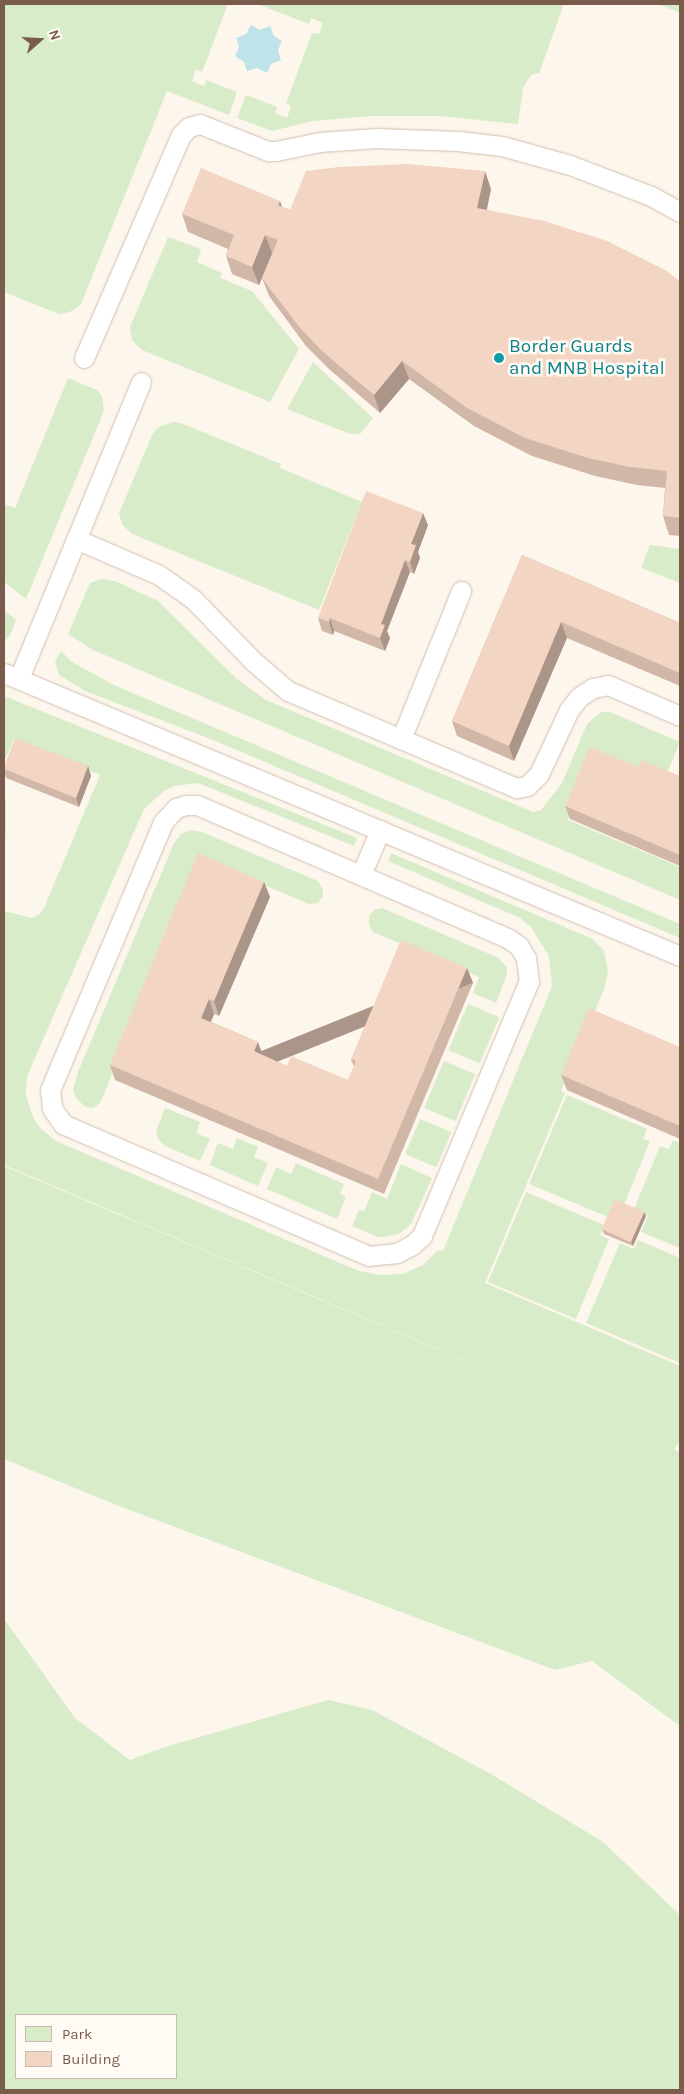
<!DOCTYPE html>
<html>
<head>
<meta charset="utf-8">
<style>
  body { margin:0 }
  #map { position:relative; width:684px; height:2094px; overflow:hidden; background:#fdf6ec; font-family:Karla,sans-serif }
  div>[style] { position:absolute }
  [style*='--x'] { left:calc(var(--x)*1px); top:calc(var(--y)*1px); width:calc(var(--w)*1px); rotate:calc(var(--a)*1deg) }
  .green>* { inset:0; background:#d8ecc9; transform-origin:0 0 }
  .water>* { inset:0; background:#bfe3e8 }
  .roads { filter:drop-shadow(0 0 1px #d1beb0) drop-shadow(0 0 1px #d1beb0) }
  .lane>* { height:19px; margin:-9.5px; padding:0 9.5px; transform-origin:9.5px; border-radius:9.5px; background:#fff }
  .wall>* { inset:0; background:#d1b7a8 }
  .shaded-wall>* { inset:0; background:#aa9588; transform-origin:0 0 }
  .building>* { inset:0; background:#f3d5c3; transform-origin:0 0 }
  .dots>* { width:14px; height:14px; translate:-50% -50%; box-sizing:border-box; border:2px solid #fffaf3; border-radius:50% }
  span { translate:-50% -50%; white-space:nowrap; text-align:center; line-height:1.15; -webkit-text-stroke:5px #fffaf3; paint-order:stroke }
  .culture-label { font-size:19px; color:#0d838f }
  .left { translate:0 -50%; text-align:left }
  .frame { position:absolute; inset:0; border:5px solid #7a5c4d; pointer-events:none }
  .legend { position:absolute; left:15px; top:2014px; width:162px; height:65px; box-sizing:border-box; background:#fffaf3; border:1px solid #cabbb1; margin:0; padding:6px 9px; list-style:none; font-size:15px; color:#7a5c4d }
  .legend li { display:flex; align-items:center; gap:10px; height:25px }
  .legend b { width:25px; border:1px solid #cabbb1 }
  .north { position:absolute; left:15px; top:15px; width:50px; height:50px; -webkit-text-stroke:4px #fffaf3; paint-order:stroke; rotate:71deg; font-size:14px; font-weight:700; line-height:20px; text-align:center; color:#7a5c4d }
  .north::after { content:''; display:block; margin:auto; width:18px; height:22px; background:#7a5c4d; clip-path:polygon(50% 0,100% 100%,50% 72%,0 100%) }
</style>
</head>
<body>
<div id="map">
  <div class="green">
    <i style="clip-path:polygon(4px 4px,228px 4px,202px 72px,196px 69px,192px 81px,204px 86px,206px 80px,237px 92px,229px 115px,167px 91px,81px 304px,72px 311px,65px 313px,59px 314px,4px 292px)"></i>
    <i style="clip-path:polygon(257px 4px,564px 4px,539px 73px,531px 75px,523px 88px,518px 124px,441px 116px,373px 116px,313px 121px,272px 131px,237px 118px,246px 95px,277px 107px,275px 113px,287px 118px,291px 106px,286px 104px,312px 33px,319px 34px,323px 23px,311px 18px,309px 24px)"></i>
    <i style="clip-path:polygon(658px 4px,680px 4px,680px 13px)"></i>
    <i style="clip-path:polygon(168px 237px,201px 249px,197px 262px,222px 273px,220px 278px,252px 291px,299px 349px,270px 402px,142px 350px,132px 340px,130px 327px)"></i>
    <i style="clip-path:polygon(313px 362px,373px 418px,360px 434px,350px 434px,287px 409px)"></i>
    <i style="clip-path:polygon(68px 378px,97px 390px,102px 397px,104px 411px,26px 599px,4px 582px,4px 504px,15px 508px)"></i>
    <i style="clip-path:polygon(173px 422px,181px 423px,281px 464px,280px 468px,362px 502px,319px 610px,132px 534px,122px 524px,119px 513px,153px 433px,159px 427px)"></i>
    <i style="clip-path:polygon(650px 545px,680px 549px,680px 583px,641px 568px)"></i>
    <i style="clip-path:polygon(101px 579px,115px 581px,158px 601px,237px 679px,266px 700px,533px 812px,541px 810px,562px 783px,587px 724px,601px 712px,610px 712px,680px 742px,664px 779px,594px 759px,568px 820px,680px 867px,680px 900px,93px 650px,68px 634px,90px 583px)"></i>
    <i style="clip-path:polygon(4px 610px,16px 620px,11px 633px,4px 643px)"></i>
    <i style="clip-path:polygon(61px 651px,72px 662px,116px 686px,680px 924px,680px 938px,213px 740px,85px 691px,59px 675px,55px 662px)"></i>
    <i style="clip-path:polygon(4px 696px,357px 838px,354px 846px,198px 783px,174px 786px,164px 791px,144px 809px,28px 1074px,26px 1086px,26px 1096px,33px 1117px,40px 1128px,56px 1141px,359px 1271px,379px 1275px,403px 1274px,423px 1265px,438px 1250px,443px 1251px,552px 986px,549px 956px,531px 927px,520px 918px,388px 861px,391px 853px,593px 939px,604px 951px,608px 971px,605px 987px,561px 1091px,565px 1093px,485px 1283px,680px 1366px,680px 1441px,674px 1450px,680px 1452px,680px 1726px,592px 1661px,555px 1670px,114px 1504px,4px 1459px,4px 1166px,617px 1425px,4px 1165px,4px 911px,32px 918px,40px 914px,44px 908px,100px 775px,14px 739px,4px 762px)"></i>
    <i style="clip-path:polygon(6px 798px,6px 833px,4px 853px,4px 802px)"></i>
    <i style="clip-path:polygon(191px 830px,202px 832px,318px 881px,323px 890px,323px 896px,318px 903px,309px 904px,202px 859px,100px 1103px,93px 1108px,85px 1107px,76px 1098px,73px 1090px,78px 1072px,174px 843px,181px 834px)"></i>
    <i style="clip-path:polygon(382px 908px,499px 958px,507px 968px,507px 974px,496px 1003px,473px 993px,479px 977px,373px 932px,369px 924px,369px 916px,374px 910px)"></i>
    <i style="left:468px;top:1004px;width:34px;height:50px;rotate:23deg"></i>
    <i style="left:444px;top:1061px;width:34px;height:51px;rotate:23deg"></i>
    <i style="clip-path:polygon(567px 1095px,647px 1129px,643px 1139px,650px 1141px,624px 1205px,608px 1217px,529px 1184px)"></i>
    <i style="clip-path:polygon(165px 1108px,200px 1122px,196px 1133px,210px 1139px,200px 1161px,165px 1146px,158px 1139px,156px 1131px)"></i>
    <i style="left:420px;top:1119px;width:34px;height:38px;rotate:23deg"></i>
    <i style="clip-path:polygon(237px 1138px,258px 1147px,254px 1157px,268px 1163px,258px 1186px,210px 1165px,218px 1143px,233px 1149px)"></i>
    <i style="clip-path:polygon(673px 1140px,680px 1143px,680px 1248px,641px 1232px,648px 1216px,634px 1209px,660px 1146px,669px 1149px)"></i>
    <i style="clip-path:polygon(296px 1163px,344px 1184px,340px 1194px,346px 1197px,337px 1219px,267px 1189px,276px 1167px,291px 1174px)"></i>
    <i style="clip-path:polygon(401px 1164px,432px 1178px,411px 1224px,399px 1234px,384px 1237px,378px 1237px,352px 1226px,359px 1210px,364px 1211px,372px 1192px,387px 1199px)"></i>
    <i style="clip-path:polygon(526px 1192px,604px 1225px,600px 1235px,609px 1239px,576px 1319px,488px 1282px)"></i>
    <i style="clip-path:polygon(638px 1240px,680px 1258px,680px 1363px,586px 1323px,620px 1243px,634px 1249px)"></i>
    <i style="clip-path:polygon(evenodd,4px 1619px,75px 1718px,130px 1760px,165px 1747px,328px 1700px,372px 1710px,491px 1774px,603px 1842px,680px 1915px,680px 2090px,4px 2090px,4px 1619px,16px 2015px,176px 2015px,176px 2078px,16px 2078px,16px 2015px)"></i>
  </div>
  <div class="water">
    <i style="clip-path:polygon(251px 25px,260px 30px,270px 26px,274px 36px,282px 41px,278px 50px,281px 60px,271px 64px,267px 73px,257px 68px,247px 71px,244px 62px,235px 56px,239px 47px,236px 38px,246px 34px)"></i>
  </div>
  <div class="roads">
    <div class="lane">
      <i style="--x:84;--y:358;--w:243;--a:-66.5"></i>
      <i style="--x:181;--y:135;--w:11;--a:-45"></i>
      <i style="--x:189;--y:127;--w:11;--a:-15"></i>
      <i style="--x:200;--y:124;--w:73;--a:21.7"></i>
      <i style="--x:268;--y:151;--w:8;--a:0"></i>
      <i style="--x:276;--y:151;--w:45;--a:-11.6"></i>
      <i style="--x:320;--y:142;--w:56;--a:-4.1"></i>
      <i style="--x:376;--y:138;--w:82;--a:2.1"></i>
      <i style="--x:458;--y:141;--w:44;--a:6.5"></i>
      <i style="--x:502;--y:146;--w:71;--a:15.6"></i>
      <i style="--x:570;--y:165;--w:87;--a:20.9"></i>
      <i style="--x:651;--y:196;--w:33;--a:29"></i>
      <i style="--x:76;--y:539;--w:90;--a:23.4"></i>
      <i style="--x:159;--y:575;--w:42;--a:35.2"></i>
      <i style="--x:193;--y:599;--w:86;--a:45.9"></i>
      <i style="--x:253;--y:661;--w:46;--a:40.6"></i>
      <i style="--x:288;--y:691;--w:249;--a:23"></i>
      <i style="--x:517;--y:788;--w:10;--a:-11"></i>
      <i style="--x:527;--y:786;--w:17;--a:-45"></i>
      <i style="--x:539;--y:774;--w:71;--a:-64.9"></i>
      <i style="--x:569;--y:710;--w:16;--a:-52"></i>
      <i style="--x:579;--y:697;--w:17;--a:-33"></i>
      <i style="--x:593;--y:688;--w:15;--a:-11"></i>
      <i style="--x:608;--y:685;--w:78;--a:23.3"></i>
      <i style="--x:4;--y:673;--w:733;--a:22.72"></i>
      <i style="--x:19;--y:678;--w:320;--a:-67.6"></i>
      <i style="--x:401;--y:739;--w:160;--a:-67.9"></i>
      <i style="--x:186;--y:805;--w:11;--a:0"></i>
      <i style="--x:197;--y:805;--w:340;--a:23.2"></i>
      <i style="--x:509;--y:939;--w:12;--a:35"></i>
      <i style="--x:519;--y:946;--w:14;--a:60"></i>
      <i style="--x:526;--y:958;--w:23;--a:83"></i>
      <i style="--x:529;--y:981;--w:277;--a:112.8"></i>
      <i style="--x:422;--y:1236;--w:13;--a:138"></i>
      <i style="--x:412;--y:1245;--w:17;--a:152"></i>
      <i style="--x:397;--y:1253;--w:28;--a:174"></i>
      <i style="--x:369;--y:1256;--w:333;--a:-156.7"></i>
      <i style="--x:63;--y:1124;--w:19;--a:-125"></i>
      <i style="--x:52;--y:1108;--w:18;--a:-96"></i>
      <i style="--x:50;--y:1090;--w:291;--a:-67.1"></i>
      <i style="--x:163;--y:822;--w:19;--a:-47"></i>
      <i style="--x:176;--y:808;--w:10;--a:-17"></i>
      <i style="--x:361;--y:875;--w:49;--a:-67.1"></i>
    </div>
  </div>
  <div class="wall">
    <i style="clip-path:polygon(491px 189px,487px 210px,680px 281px,680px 536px,669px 535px,663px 516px,665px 488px,637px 485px,595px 476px,532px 456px,474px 426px,409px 379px,380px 413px,329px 369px,306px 346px,269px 296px,262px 278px,272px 253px,259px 285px,232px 274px,226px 256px,228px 249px,188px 232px,182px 214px,282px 207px,290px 210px)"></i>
    <i style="clip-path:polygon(428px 525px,418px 552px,420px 558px,414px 574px,410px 572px,387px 631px,390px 638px,385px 651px,334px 631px,333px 635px,322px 631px,318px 618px)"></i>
    <i style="clip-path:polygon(522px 555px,680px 623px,680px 686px,567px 638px,514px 761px,457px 736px,452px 721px)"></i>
    <i style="clip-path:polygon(88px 766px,91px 776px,79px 807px,6px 778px,4px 771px,4px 767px)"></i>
    <i style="clip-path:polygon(638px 767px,680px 776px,680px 866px,570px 819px,565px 806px)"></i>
    <i style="clip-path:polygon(264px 882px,270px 897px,219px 1016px,214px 1014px,211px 1022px,258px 1042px,263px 1055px,287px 1066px,348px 1080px,354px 1067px,351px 1059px,467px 968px,473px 983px,384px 1194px,115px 1080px,110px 1065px)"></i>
    <i style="clip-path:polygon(680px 1047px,680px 1139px,567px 1090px,561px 1075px)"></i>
    <i style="clip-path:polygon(644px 1212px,646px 1216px,633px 1246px,604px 1234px,602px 1229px)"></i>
  </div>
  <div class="shaded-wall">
    <i style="clip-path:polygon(485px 171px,491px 189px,483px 226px,477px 208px)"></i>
    <i style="clip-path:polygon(280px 201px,286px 219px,278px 205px)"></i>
    <i style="clip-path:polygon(265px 235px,272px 253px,259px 285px,252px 267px)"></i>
    <i style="clip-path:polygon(402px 361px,409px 379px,380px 413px,374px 395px)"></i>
    <i style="clip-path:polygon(423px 513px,428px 525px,418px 552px,420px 558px,414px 574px,410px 562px,411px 544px)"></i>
    <i style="clip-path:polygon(405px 560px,410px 572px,387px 631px,390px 638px,385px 651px,380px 638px,381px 624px)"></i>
    <i style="clip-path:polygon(330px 618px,334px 631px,333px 635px,329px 622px)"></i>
    <i style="clip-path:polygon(561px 622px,567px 638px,514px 761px,509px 746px)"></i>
    <i style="clip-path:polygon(88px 766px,91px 776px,79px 807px,76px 798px)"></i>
    <i style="clip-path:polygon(264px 882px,270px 897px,219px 1016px,214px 1001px)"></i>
    <i style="left:467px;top:968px;width:16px;height:229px;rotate:68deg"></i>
    <i style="clip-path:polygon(209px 999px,214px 1014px,206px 1033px,201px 1018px)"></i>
    <i style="clip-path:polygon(258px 1042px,263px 1057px,254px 1051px)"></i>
    <i style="clip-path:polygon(644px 1212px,646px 1216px,633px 1246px,631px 1241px)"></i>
  </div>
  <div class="building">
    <i style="clip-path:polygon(408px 164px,485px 171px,477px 208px,544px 221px,607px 241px,665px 270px,680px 281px,680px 518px,663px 516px,667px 471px,630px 467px,588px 458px,525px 438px,467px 408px,402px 361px,374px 395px,322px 351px,300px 328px,262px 278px,278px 240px,265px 235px,252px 267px,226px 256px,234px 235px,182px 214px,201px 168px,280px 201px,278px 205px,290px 210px,306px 171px,339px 167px)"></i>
    <i style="clip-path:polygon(366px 491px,423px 513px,411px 544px,416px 545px,410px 562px,405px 560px,381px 624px,385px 625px,380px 638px,330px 618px,329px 622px,318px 618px)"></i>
    <i style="clip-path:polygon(522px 555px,680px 623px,680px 673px,561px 622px,509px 746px,452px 721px)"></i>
    <i style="clip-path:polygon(15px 738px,88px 766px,76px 798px,4px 769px,4px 767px)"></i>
    <i style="clip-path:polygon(590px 747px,638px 767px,641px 760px,680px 776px,680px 855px,565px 806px)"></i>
    <i style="clip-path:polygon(198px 853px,264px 882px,214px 1001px,209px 999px,201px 1018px,258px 1042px,254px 1051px,287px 1066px,291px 1056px,348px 1080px,356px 1061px,351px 1059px,401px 940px,467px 968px,378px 1179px,110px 1065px)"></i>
    <i style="clip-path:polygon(589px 1008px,680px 1047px,680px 1126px,561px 1075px)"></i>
    <i style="left:615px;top:1199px;width:32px;height:33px;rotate:24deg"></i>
  </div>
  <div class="dots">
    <i style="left:499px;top:358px;background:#0f9aa8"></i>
  </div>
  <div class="culture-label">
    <span class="left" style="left:509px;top:358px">Border Guards<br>and MNB Hospital</span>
  </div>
  <div class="frame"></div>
  <ul class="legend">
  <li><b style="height:14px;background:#d8ecc9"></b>Park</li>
  <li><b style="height:14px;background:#f3d5c3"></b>Building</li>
  </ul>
  <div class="north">N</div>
</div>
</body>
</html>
